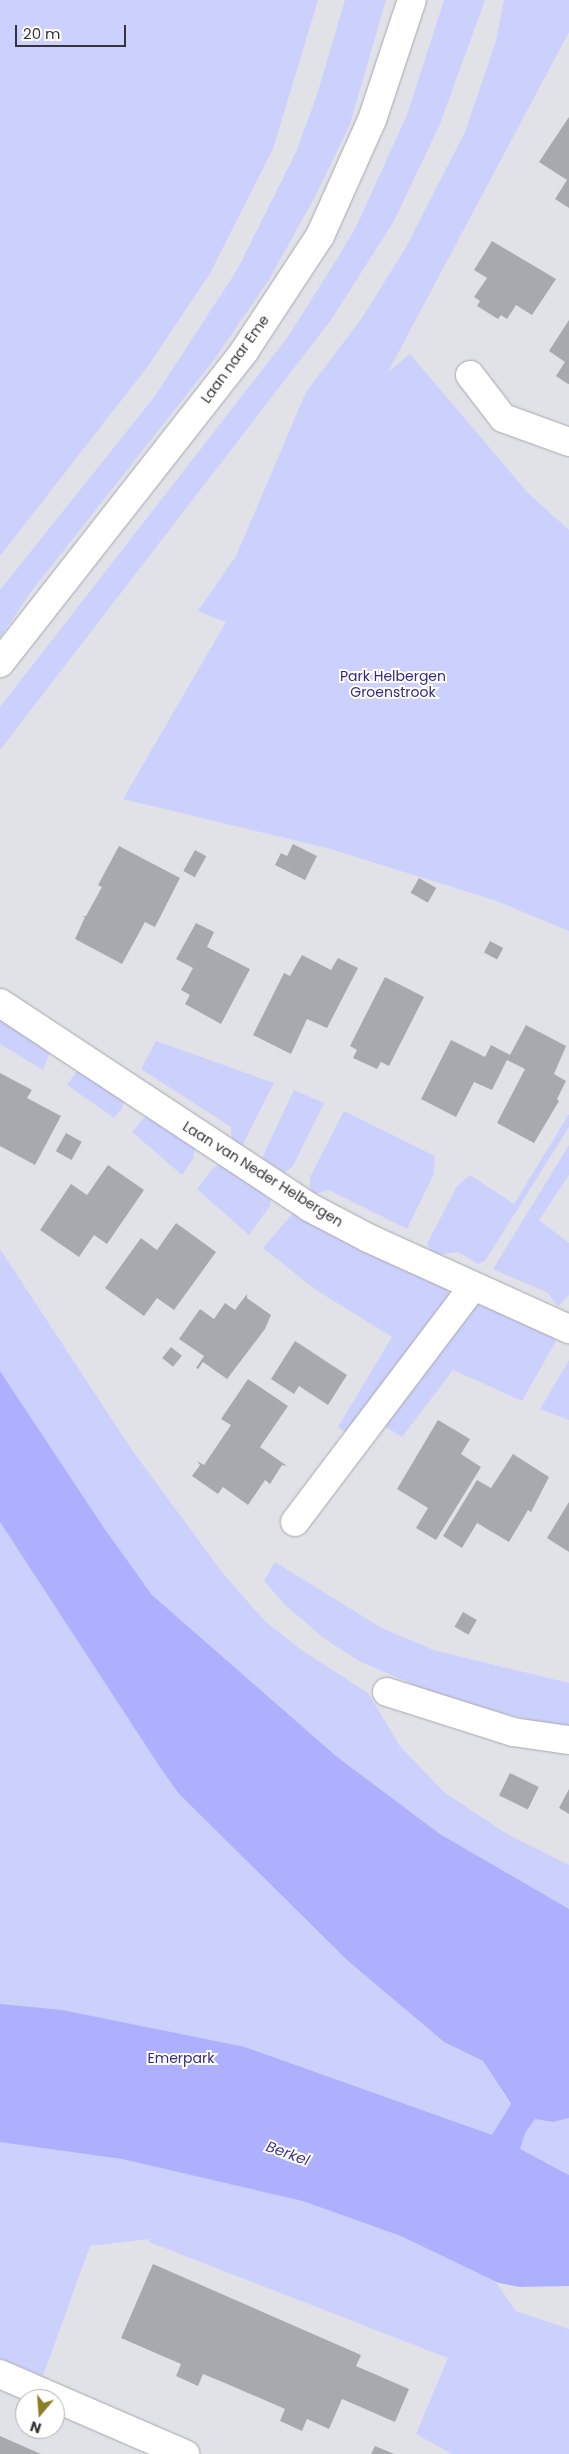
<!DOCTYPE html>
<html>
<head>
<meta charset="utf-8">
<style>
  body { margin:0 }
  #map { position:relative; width:569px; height:2454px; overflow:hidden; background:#e1e2e8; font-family:Poppins,sans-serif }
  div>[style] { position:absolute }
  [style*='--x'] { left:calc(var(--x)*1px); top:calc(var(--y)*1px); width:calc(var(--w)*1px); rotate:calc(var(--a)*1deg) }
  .green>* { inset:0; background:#ccd0fd }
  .water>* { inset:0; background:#acb0fe }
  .building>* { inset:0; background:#a8a9ae; transform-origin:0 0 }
  .roads { filter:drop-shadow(0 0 1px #a6a7ad) drop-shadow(0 0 1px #a6a7ad) }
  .minor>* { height:28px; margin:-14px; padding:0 14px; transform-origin:14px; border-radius:14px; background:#fff }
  span { translate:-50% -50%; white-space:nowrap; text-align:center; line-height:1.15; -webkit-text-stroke:4px #fff; paint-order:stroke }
  .street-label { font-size:14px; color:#353537 }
  .park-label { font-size:14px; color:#322980 }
  .water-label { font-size:15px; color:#3c368e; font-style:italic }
  .north { position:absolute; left:15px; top:2389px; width:50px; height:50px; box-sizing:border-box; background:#fff; border:1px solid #aeaeaf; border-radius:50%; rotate:198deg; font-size:14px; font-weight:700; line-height:20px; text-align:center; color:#353537 }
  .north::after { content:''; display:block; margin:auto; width:18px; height:22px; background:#8b7e24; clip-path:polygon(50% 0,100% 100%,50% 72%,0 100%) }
  .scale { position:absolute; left:15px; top:25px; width:111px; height:22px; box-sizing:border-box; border:2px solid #353537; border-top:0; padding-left:6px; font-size:15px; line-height:18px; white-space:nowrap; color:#353537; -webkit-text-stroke:4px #fff; paint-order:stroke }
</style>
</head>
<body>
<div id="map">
  <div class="green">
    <i style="clip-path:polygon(0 0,318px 0,273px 149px,209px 275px,148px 366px,0 556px)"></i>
    <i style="clip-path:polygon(345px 0,386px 0,350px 124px,317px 193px,270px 278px,214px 360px,30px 593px,0 638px,0 590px,155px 396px,237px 270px,296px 152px,316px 98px)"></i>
    <i style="clip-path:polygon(444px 0,485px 0,440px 124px,394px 221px,331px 320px,0 750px,0 707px,287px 338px,332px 267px,356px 227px,407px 115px)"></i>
    <i style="clip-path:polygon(504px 0,569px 0,569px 32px,388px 372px,410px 354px,528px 493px,569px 530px,569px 931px,494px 900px,327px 848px,123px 799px,226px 622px,198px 611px,236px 556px,306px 392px,362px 318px,405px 249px,465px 132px,496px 41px)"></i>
    <i style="clip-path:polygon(0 1018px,50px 1052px,43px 1070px,0 1044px)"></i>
    <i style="clip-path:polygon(156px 1041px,274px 1083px,243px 1144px,238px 1146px,232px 1141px,231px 1127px,141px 1069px)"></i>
    <i style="clip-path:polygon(76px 1072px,80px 1072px,123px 1099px,123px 1107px,114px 1118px,67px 1085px)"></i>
    <i style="clip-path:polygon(294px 1090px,324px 1103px,293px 1166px,284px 1173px,262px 1158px)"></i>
    <i style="clip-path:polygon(344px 1111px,435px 1156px,434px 1174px,407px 1229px,329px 1190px,315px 1194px,310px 1191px,310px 1177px)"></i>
    <i style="clip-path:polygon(569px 1114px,569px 1127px,485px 1261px,478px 1264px,458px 1252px,438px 1255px,430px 1251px,427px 1244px,457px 1186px,470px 1175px,514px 1204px)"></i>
    <i style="clip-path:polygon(146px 1116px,152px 1117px,195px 1148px,193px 1159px,182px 1175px,132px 1132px)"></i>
    <i style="clip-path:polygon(569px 1145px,569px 1175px,539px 1220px,569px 1243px,569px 1295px,558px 1307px,548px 1293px,493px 1269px)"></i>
    <i style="clip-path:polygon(218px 1165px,223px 1166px,270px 1199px,270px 1206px,249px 1235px,197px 1189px,212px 1169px)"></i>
    <i style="clip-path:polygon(293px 1213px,446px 1289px,451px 1298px,346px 1433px,338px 1427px,392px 1337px,316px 1290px,263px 1248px)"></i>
    <i style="clip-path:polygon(0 1249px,132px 1450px,225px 1576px,265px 1621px,300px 1649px,368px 1693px,400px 1746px,444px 1792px,507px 1834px,569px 1865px,569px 1909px,440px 1834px,336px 1756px,152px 1595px,104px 1528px,0 1371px)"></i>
    <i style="clip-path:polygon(479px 1304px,550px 1333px,556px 1341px,522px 1401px,453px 1370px,402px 1437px,381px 1424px,473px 1306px)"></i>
    <i style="clip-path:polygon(569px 1360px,569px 1420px,540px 1409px)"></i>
    <i style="clip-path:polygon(0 1522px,179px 1794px,347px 1960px,444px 2042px,483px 2061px,511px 2106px,535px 2119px,553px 2122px,569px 2118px,569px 2175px,546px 2162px,495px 2281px,516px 2311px,569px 2329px,569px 2454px,452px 2454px,416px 2434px,448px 2358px,149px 2242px,150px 2239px,90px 2246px,43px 2376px,0 2358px)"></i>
    <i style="clip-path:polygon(275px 1562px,380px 1627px,433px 1650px,569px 1683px,569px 1730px,442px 1697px,359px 1661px,325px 1639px,286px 1606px,264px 1581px)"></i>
  </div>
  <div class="water">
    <i style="clip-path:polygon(0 1371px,104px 1528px,152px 1595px,336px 1756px,440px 1834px,569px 1909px,569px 2118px,553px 2122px,535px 2119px,525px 2133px,520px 2149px,569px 2175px,569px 2286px,520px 2287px,499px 2283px,401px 2236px,303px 2201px,122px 2159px,0 2142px,0 2004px,62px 2010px,245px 2047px,492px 2135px,511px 2104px,483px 2061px,444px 2042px,347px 1960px,179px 1794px,158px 1764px,0 1522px)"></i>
  </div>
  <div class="building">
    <i style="clip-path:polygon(569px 117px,569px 208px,555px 199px,567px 180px,539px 162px)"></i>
    <i style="clip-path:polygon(492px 241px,556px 279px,532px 315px,516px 305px,507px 319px,501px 315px,498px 319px,477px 306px,480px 301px,474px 297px,487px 278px,474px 270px)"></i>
    <i style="clip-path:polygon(569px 320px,569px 384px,568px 384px,556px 376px,565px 362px,549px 351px)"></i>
    <i style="clip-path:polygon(293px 844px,317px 856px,305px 880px,275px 865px,281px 853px,287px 856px)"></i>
    <i style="clip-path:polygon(119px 846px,180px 878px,155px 927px,145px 922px,122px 964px,75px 939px,85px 917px,82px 916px,86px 916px,102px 887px,98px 885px)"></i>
    <i style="left:195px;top:850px;width:13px;height:24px;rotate:29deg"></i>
    <i style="left:419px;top:878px;width:20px;height:17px;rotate:30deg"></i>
    <i style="clip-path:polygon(196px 923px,214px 932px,207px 947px,250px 969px,221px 1024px,185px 1004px,190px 995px,181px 990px,193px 968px,176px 959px)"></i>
    <i style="left:490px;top:941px;width:15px;height:13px;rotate:28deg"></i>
    <i style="clip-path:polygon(302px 955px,331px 970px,338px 958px,358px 968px,327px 1028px,307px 1019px,291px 1054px,253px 1035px,284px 973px,290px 976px)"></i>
    <i style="clip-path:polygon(385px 977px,424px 997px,389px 1066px,381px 1062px,377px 1069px,353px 1058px,357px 1050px,350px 1046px)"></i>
    <i style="clip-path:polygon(526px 1025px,566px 1046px,554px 1074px,566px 1081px,557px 1099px,559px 1101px,534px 1143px,497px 1123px,525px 1069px,507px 1060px,492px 1090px,474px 1082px,456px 1117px,421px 1099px,451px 1040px,485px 1057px,491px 1045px,510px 1055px)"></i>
    <i style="clip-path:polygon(0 1073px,32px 1090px,27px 1098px,61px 1116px,35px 1165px,0 1146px)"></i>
    <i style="left:66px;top:1133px;width:18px;height:21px;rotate:29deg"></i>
    <i style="clip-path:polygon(108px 1165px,144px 1190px,107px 1244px,94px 1235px,79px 1257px,40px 1230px,71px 1184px,87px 1195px)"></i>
    <i style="clip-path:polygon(176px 1223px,216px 1252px,174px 1310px,157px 1298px,144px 1316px,105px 1288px,141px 1238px,157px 1250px)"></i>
    <i style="clip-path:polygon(247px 1294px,247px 1298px,271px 1315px,265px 1329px,227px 1379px,203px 1362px,198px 1369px,196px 1368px,204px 1356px,179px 1339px,200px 1309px,214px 1319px,225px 1303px,235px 1310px)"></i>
    <i style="clip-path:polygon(295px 1341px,347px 1375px,328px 1405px,299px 1386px,294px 1394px,271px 1379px)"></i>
    <i style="left:171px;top:1347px;width:14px;height:14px;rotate:39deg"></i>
    <i style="clip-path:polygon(248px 1379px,288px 1406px,260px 1447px,287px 1466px,282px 1465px,270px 1484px,265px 1480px,248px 1505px,223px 1487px,218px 1494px,192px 1476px,200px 1465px,197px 1461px,204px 1465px,231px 1425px,221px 1419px)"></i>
    <i style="clip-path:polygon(438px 1420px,470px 1439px,461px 1454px,481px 1467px,436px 1540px,416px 1528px,428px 1508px,397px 1489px)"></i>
    <i style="clip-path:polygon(513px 1454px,549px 1477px,531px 1512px,528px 1510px,509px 1542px,477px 1523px,462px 1548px,443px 1536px,477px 1480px,491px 1488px)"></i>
    <i style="clip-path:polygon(569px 1502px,569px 1552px,547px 1538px)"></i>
    <i style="left:463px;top:1612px;width:16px;height:17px;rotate:30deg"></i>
    <i style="left:510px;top:1773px;width:32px;height:25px;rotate:26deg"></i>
    <i style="clip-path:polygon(569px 1789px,569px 1814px,559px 1808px)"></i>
    <i style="clip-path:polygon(153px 2264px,361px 2355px,356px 2366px,409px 2389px,395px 2422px,342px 2399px,329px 2429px,307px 2419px,302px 2431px,280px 2421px,285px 2409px,225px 2383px,203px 2374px,198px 2386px,176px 2376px,181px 2364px,121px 2338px)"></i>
    <i style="clip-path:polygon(0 2436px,34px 2451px,41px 2454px,0 2454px)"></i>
    <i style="clip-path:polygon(375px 2446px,394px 2454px,371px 2454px)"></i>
  </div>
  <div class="roads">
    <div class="minor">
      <i style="--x:470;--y:375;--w:54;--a:52.5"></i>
      <i style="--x:503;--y:418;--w:70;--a:20"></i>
      <i style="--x:0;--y:663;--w:397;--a:-51.9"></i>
      <i style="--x:245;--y:350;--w:136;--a:-56.7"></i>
      <i style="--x:320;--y:236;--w:127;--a:-65.9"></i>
      <i style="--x:372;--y:120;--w:126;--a:-71.6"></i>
      <i style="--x:0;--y:1003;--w:370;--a:33.4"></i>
      <i style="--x:309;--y:1207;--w:67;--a:27.7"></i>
      <i style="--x:368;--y:1238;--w:221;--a:24.4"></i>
      <i style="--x:295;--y:1522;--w:295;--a:-52.9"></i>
      <i style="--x:387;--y:1692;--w:132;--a:17.6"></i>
      <i style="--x:513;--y:1732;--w:57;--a:8.1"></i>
      <i style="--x:0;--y:2374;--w:202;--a:23.4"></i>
    </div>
  </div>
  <div class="street-label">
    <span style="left:235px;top:359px;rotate:-54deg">Laan naar Eme</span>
    <span style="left:263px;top:1174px;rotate:32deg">Laan van Neder Helbergen</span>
  </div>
  <div class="park-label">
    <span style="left:393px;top:684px">Park Helbergen<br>Groenstrook</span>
    <span style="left:181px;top:2058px">Emerpark</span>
  </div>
  <div class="water-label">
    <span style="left:288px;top:2153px;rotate:20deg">Berkel</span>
  </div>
  <div class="north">N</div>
  <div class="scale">20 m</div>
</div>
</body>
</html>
